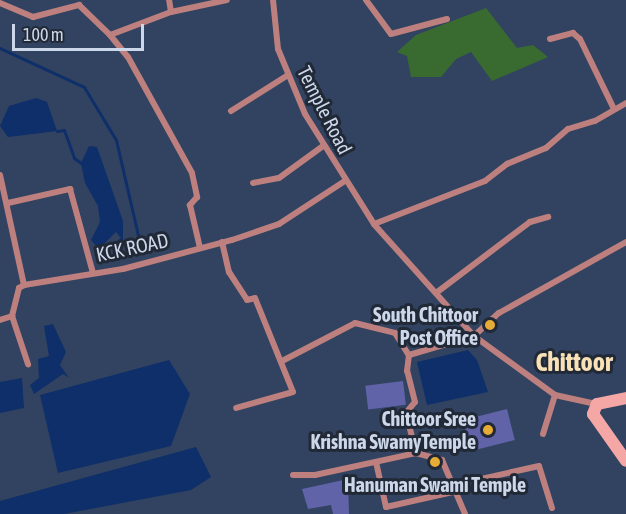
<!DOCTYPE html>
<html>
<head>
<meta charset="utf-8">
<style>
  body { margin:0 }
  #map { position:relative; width:626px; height:514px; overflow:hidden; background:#314360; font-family:"Asap Condensed",sans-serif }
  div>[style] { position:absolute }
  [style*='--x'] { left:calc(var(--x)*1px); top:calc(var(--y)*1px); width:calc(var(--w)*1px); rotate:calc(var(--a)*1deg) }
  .green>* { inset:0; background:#396b30 }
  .water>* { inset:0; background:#0e2f69 }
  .stream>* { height:3px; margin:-1.5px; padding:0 1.5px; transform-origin:1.5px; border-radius:1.5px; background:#0e2f69 }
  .building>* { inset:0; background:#6163a9; transform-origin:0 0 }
  .minor>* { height:6px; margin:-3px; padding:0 3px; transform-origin:3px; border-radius:3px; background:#bd807e }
  .secondary>* { height:12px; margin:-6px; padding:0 6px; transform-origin:6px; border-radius:6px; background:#f4a7a5 }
  .dots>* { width:16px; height:16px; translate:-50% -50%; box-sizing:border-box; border:3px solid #212937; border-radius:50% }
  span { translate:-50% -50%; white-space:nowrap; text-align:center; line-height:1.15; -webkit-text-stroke:6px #212937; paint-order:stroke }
  .street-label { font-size:20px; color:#ccd7e9 }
  .poi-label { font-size:20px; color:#ccd7e9; font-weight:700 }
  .right { translate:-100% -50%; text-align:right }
  .district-label { font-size:26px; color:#f9e1b7; font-weight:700 }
  .scale { position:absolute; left:12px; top:24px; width:132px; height:27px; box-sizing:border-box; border:3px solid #ccd7e9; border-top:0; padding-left:8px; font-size:18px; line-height:21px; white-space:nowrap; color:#ccd7e9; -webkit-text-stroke:4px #212937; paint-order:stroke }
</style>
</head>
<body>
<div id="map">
  <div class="green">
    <i style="clip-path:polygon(486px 8px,517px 48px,533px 45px,548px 57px,492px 81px,471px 52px,456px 59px,441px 77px,411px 77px,407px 56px,397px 52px,416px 35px)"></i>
  </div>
  <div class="water">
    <i style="clip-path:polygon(36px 98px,47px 102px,57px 131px,8px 137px,0 126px,9px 106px)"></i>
    <i style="clip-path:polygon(89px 146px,97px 147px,123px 221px,123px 243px,114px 243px,121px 238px,116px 232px,99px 249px,91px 240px,100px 222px,98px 206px,85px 183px,81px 163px)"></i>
    <i style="clip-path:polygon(53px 324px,66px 352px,60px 365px,69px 378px,63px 374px,34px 394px,30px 385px,39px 378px,38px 359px,49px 356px,44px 326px)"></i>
    <i style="clip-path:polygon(468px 350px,477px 360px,488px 392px,427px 405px,417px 362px)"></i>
    <i style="clip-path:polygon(169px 360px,190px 394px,171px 446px,58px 473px,40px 395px)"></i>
    <i style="clip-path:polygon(22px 378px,24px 408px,0 413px,0 382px)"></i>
    <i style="clip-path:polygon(196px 447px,211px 477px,191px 490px,64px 514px,0 514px,0 501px)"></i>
  </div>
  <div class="stream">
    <i style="--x:0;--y:48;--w:93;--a:24.9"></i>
    <i style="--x:84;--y:87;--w:62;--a:58.9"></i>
    <i style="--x:116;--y:140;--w:111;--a:77"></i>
    <i style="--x:57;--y:131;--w:7;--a:-8"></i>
    <i style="--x:64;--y:130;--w:30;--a:70"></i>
    <i style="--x:74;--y:158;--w:9;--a:36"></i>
  </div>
  <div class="building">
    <i style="left:403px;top:381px;width:24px;height:38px;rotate:83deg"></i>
    <i style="left:507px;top:409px;width:32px;height:45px;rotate:76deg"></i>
    <i style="clip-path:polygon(348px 479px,349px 514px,333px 514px,331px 505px,308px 509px,302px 489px)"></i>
  </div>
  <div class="minor">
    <i style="--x:273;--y:0;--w:49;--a:84.2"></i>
    <i style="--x:278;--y:49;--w:70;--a:67.4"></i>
    <i style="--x:305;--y:114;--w:130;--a:57.9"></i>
    <i style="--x:366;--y:0;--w:42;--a:53.7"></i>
    <i style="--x:391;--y:34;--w:58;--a:-15"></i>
    <i style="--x:0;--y:3;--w:36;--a:23"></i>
    <i style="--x:33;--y:17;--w:48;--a:-14.6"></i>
    <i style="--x:79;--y:5;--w:43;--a:44.1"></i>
    <i style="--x:110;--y:35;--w:28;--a:51"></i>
    <i style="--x:128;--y:57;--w:132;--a:61.1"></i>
    <i style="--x:192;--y:173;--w:25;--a:78"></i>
    <i style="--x:197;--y:197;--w:11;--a:131"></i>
    <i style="--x:190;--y:205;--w:44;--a:76.9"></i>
    <i style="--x:171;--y:12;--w:57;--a:-12.1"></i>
    <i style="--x:110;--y:35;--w:65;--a:-20.7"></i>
    <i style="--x:171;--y:12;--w:12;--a:-99"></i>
    <i style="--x:550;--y:39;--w:24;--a:-15"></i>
    <i style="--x:573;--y:33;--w:9;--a:41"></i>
    <i style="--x:580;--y:39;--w:76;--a:64.1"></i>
    <i style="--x:231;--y:111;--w:67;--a:-32.3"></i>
    <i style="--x:0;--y:175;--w:113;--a:77.7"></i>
    <i style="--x:24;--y:285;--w:100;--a:-9.2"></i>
    <i style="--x:123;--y:269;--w:113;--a:-14.9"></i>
    <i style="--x:232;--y:240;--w:50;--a:-18.8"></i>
    <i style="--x:279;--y:224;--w:79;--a:-33.1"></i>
    <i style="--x:253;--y:183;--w:26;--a:-11"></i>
    <i style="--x:279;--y:178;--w:54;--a:-36"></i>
    <i style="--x:8;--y:203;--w:64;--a:-12.7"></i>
    <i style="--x:70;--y:189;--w:87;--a:74.7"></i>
    <i style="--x:222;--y:242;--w:31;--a:77"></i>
    <i style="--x:229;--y:272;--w:33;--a:57"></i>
    <i style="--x:247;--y:300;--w:8;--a:-14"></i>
    <i style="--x:255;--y:298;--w:101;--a:68"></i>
    <i style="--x:293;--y:392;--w:59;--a:164.3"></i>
    <i style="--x:436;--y:293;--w:118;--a:-37.1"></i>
    <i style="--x:530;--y:222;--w:19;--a:-16"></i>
    <i style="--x:12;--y:316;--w:51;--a:71.6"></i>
    <i style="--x:0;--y:320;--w:13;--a:-18"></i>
    <i style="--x:12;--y:316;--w:29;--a:-76"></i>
    <i style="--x:19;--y:288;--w:6;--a:-31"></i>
    <i style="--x:284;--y:360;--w:80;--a:-27.5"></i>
    <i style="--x:355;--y:323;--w:41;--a:14"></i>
    <i style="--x:395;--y:333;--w:26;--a:58"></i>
    <i style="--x:596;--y:404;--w:42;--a:-167.6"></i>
    <i style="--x:555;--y:395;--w:100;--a:-143.9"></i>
    <i style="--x:474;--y:336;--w:150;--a:-131.8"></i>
    <i style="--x:374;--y:224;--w:119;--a:-21.2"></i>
    <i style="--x:485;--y:181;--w:28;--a:-38"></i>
    <i style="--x:507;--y:164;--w:42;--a:-22.3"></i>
    <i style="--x:546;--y:148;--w:29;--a:-41"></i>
    <i style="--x:568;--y:129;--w:28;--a:-17"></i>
    <i style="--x:595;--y:121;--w:36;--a:-30"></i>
    <i style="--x:543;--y:434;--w:41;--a:-72.9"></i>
    <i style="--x:416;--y:453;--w:27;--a:15"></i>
    <i style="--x:442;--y:460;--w:59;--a:66.9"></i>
    <i style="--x:376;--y:462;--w:46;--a:77.5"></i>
    <i style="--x:386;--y:507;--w:73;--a:-12.7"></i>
    <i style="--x:293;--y:475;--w:22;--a:0"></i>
    <i style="--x:315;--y:475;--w:103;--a:-12.3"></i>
    <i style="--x:416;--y:453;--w:41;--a:-104"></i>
    <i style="--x:406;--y:413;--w:14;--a:-51"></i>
    <i style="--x:415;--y:402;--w:32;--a:-104"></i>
    <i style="--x:407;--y:371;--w:16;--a:-83"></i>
    <i style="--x:409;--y:355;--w:68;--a:-16.3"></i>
    <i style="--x:474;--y:336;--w:34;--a:-43"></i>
    <i style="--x:499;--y:313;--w:145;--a:-29.2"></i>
    <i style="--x:454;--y:485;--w:87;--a:-12.6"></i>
    <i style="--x:539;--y:466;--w:44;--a:72.8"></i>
  </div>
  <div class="secondary">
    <i style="--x:626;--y:398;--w:30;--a:168"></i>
    <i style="--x:597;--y:404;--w:11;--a:112"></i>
    <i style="--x:593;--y:414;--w:57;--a:54.9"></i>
  </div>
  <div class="dots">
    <i style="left:490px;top:325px;background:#e6ac36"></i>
    <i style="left:488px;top:430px;background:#e6ac36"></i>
    <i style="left:435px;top:462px;background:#e6ac36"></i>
  </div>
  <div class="street-label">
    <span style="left:325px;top:110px;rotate:63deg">Temple Road</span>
    <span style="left:132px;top:247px;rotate:-12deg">KCK ROAD</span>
  </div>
  <div class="poi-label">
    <span class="right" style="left:478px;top:326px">South Chittoor<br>Post Office</span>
    <span class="right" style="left:476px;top:430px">Chittoor Sree<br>Krishna SwamyTemple</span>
    <span style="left:435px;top:484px">Hanuman Swami Temple</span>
  </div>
  <div class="district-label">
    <span style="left:574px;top:363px">Chittoor</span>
  </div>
  <div class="scale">100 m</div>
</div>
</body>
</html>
